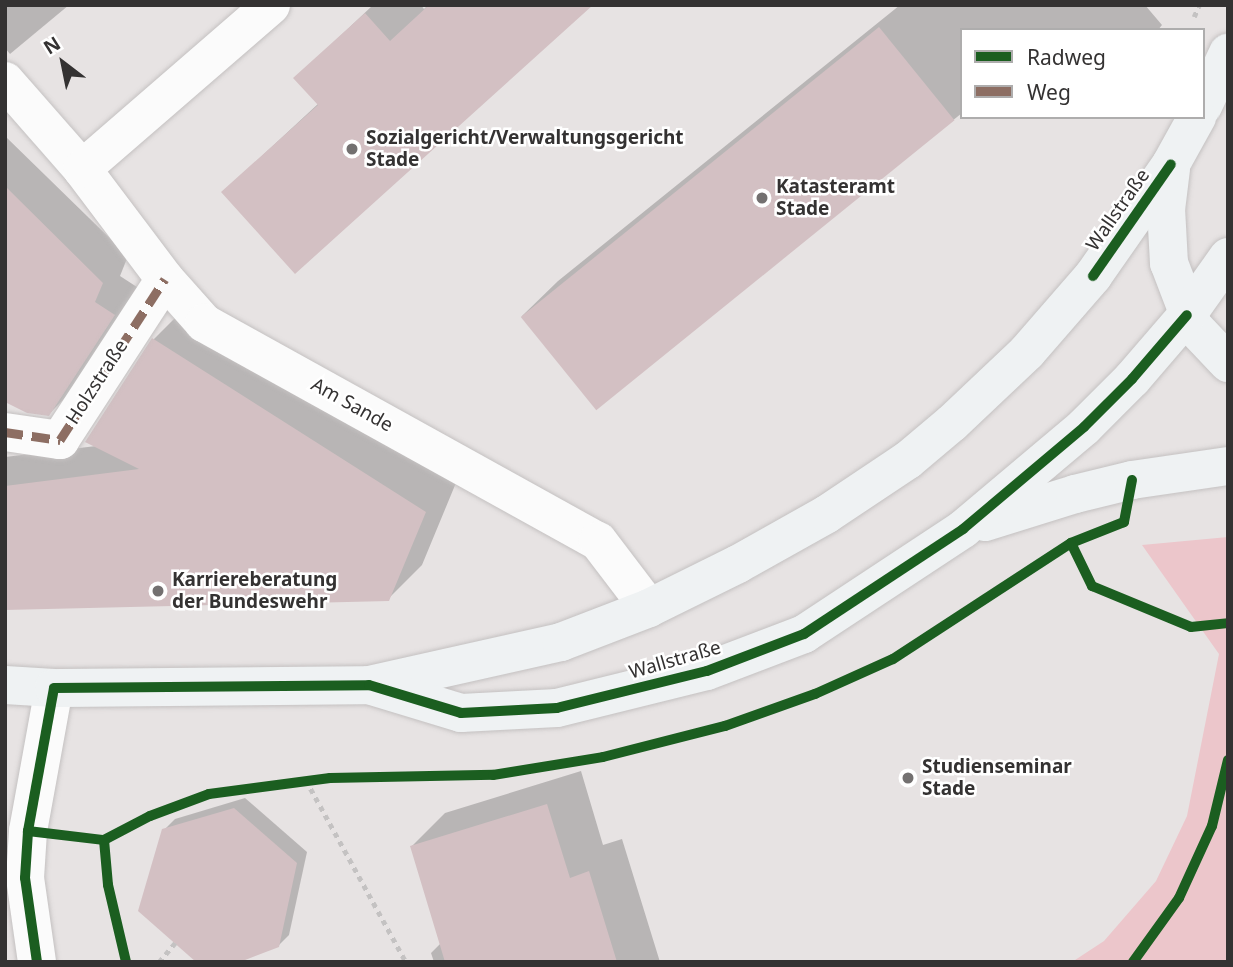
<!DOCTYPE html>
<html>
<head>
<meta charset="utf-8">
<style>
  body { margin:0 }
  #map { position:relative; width:1233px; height:967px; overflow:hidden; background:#e7e3e3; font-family:"Noto Sans",sans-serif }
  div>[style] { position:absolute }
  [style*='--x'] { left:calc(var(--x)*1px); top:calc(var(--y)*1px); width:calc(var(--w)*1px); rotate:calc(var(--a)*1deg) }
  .green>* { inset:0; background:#ecc6cb }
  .shadow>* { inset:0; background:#0003 }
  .building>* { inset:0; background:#d3c0c3; transform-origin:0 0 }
  .path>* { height:4.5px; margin-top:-2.25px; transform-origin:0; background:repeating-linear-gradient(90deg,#c4c2c2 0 5px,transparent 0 10px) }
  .roads { filter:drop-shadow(0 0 2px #c4c1c1) drop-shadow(0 0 2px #c4c1c1) }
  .pedestrian>* { height:38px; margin:-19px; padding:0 19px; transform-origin:19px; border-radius:19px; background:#fbfbfb }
  .minor>* { height:38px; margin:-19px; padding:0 19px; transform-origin:19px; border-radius:19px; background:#fbfbfb }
  .secondary>* { height:38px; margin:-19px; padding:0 19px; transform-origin:19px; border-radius:19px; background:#eff2f3 }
  .quiet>* { height:9px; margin-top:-4.5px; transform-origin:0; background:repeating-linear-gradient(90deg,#8d6e63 0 18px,transparent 0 27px) }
  .cycleway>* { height:10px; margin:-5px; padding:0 5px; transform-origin:5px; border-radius:5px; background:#1b5e20 }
  .dots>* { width:19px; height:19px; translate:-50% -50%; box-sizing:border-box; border:4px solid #fff; border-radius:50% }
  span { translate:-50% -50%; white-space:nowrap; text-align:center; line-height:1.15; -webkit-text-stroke:5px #fff; paint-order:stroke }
  .poi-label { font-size:19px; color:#343232; font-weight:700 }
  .left { translate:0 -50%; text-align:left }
  .street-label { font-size:19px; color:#343232 }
  .frame { position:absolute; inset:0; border:7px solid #343232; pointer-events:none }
  .legend { position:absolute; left:960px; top:28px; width:245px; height:91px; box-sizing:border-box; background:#fff; border:2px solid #aeadad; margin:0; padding:9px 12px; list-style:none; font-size:21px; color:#343232 }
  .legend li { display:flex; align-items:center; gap:14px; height:35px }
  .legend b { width:35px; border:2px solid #aeadad }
  .north { position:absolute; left:28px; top:28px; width:70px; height:70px; -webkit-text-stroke:5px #fff; paint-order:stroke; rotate:328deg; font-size:19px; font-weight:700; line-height:28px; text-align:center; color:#343232 }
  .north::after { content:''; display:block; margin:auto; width:24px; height:32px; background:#343232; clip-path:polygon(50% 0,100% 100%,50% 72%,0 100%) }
</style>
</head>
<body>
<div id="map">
  <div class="green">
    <i style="clip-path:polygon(1228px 537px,1228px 962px,1072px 962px,1104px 941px,1156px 881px,1187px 816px,1219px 654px,1142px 545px)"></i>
  </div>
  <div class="shadow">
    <i style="clip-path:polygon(5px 5px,69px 5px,10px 54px,5px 48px)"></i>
    <i style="clip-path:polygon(373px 5px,421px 5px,424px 9px,428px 5px,591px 5px,223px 192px,319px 103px,296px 78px)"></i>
    <i style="clip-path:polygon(900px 5px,1145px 5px,1162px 25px,1158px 30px,962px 30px,962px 113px,596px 408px,522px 316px,558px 281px)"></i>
    <i style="clip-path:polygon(5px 136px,128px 256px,120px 276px,140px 289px,75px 388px,49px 414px,5px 401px)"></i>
    <i style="clip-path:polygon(187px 306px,458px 478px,422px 565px,388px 599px,5px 608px,5px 457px,96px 446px,154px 339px)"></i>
    <i style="clip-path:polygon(581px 771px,603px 845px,622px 839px,660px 962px,434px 962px,431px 953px,441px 943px,412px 846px,445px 813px)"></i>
    <i style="clip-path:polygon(245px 798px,307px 852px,289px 935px,278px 946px,164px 830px,175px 819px)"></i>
  </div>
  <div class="building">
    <i style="clip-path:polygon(429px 5px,593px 5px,295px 274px,221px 192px,318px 105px,293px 78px,365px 13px,390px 41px)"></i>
    <i style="left:879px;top:27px;width:120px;height:461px;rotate:51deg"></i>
    <i style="clip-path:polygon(5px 186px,103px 283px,95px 302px,115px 315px,49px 416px,27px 413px,5px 402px)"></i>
    <i style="clip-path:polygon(152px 338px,426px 512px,389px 601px,5px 610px,5px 486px,139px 469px,85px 442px)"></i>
    <i style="clip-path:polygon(547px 804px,570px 878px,589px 871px,617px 962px,445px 962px,410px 846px)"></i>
    <i style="clip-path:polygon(234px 808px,297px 863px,279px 947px,240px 962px,196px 962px,138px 911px,162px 829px)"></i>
  </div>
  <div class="path">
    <i style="--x:1194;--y:17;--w:13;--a:-67"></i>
    <i style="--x:306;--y:780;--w:208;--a:61.2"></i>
    <i style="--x:159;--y:962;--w:25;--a:-50"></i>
  </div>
  <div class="roads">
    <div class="pedestrian">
      <i style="--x:5;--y:432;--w:56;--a:8.3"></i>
      <i style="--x:60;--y:440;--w:192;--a:-56.9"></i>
    </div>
    <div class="minor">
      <i style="--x:5;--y:81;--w:117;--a:48.8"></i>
      <i style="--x:82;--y:169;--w:138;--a:53"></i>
      <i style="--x:165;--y:279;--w:59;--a:48.4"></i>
      <i style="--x:204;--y:323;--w:450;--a:29"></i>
      <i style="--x:598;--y:541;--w:84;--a:52.7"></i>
      <i style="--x:82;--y:169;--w:250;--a:-40.9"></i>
      <i style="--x:37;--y:962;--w:85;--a:-98.1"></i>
      <i style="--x:25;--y:878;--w:47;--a:-86.3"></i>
      <i style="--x:28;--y:831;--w:145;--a:-79.7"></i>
    </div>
    <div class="secondary">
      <i style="--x:1203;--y:106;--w:59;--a:-64.7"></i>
      <i style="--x:1171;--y:169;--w:39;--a:97"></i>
      <i style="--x:1166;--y:208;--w:55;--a:86.9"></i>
      <i style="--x:1169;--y:263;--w:67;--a:69.1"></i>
      <i style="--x:1193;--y:326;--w:51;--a:46.6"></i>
      <i style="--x:985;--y:522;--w:94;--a:-17.3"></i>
      <i style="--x:1075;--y:494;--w:59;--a:-13.8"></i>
      <i style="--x:1132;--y:480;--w:97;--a:-8.3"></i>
      <i style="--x:5;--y:685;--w:49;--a:3.5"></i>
      <i style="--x:54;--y:688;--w:315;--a:-0.5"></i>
      <i style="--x:369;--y:685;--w:197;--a:-12.6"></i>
      <i style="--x:561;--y:642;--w:94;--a:-21.1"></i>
      <i style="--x:649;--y:608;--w:99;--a:-26.3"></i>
      <i style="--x:738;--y:564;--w:102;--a:-29.3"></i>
      <i style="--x:827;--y:514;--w:97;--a:-33.7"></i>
      <i style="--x:908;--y:460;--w:57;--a:-40.1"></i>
      <i style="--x:952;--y:423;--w:103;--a:-43.4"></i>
      <i style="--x:1027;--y:352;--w:101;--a:-49"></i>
      <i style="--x:1093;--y:276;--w:136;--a:-55.1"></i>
      <i style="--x:1171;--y:164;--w:54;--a:-61"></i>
      <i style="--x:372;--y:686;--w:93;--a:16.9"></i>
      <i style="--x:461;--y:713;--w:96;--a:-3"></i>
      <i style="--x:557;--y:708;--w:154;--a:-13.9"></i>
      <i style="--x:707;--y:671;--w:104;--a:-20.9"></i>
      <i style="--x:804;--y:634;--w:191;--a:-33.4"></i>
      <i style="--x:963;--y:529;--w:158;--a:-40.1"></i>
      <i style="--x:1084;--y:427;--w:68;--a:-45"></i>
      <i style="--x:1132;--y:379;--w:84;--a:-49.3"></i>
      <i style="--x:1187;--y:315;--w:71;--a:-54.7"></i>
    </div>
  </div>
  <div class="quiet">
    <i style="--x:5;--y:432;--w:56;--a:8.3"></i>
    <i style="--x:60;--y:440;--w:192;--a:-56.9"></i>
  </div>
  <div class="cycleway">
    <i style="--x:1093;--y:276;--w:136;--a:-55.1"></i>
    <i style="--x:1132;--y:480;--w:43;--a:100.8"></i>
    <i style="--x:1124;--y:522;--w:57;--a:158.4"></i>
    <i style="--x:1071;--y:543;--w:48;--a:64"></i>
    <i style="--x:1092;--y:586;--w:107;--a:22.5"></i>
    <i style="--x:1191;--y:627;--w:37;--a:-6"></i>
    <i style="--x:28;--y:831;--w:77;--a:6.8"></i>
    <i style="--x:104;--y:840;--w:45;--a:84.9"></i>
    <i style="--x:108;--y:885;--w:79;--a:76.8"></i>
    <i style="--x:104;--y:840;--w:52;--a:-27.6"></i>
    <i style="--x:150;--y:816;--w:63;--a:-20.4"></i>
    <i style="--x:209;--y:794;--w:122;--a:-7.5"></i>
    <i style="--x:330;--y:778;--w:163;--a:-1.1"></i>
    <i style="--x:493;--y:775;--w:111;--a:-9.3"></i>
    <i style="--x:603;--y:757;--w:126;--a:-14.3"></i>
    <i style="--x:725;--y:726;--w:96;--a:-19.6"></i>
    <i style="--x:815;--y:694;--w:85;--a:-24.2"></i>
    <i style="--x:893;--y:659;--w:212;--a:-33.1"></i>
    <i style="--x:37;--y:962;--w:85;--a:-98.1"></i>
    <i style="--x:25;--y:878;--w:47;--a:-86.3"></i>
    <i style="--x:28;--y:831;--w:145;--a:-79.7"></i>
    <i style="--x:54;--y:688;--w:315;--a:-0.5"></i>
    <i style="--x:369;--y:685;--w:96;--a:16.9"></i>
    <i style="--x:461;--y:713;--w:96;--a:-3"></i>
    <i style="--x:557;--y:708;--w:154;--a:-13.9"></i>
    <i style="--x:707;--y:671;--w:104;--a:-20.9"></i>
    <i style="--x:804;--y:634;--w:191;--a:-33.4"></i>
    <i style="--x:963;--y:529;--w:158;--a:-40.1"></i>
    <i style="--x:1084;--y:427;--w:68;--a:-45"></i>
    <i style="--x:1132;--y:379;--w:84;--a:-49.3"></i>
    <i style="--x:1133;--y:962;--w:79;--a:-54.3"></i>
    <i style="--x:1179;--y:898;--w:79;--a:-65.4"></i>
    <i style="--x:1212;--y:826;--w:68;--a:-76.4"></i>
  </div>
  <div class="dots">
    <i style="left:352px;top:149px;background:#737070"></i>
    <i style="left:762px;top:198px;background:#737070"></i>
    <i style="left:158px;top:591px;background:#737070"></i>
    <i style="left:908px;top:778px;background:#737070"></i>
  </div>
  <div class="poi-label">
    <span class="left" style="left:366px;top:149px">Sozialgericht/Verwaltungsgericht<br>Stade</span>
    <span class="left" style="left:776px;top:198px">Katasteramt<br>Stade</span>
    <span class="left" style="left:172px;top:591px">Karriereberatung<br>der Bundeswehr</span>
    <span class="left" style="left:922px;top:778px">Studienseminar<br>Stade</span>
  </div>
  <div class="street-label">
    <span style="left:1118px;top:210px;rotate:-55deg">Wallstraße</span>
    <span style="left:97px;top:382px;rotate:-57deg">Holzstraße</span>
    <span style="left:352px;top:405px;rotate:29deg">Am Sande</span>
    <span style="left:675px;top:660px;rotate:-16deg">Wallstraße</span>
  </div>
  <div class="frame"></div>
  <ul class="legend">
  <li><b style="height:9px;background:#1b5e20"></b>Radweg</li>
  <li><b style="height:9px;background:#8d6e63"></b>Weg</li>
  </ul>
  <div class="north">N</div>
</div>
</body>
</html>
